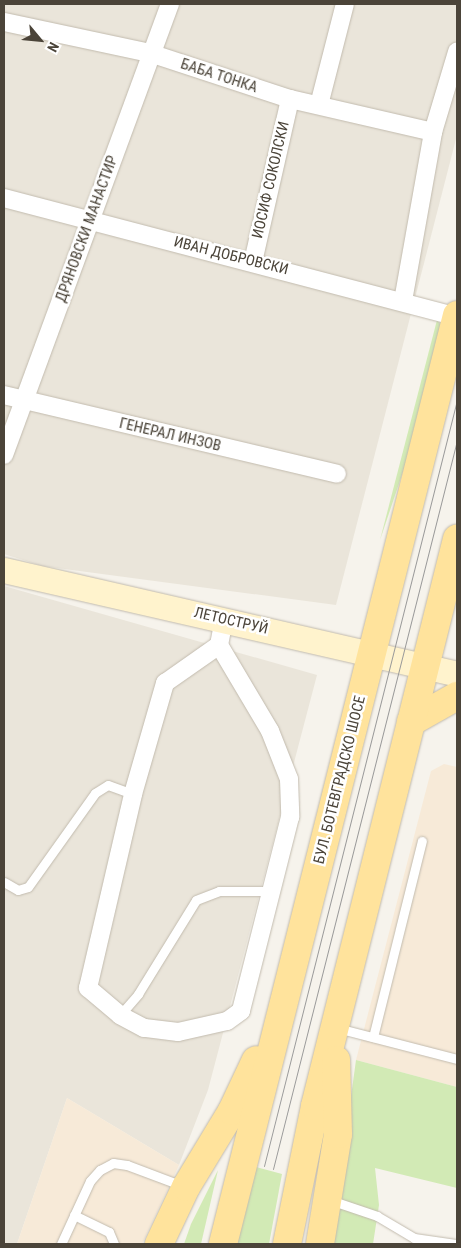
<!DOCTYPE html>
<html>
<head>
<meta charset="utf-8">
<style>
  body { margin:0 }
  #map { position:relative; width:461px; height:1248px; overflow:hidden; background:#f6f3ec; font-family:"Roboto Condensed",sans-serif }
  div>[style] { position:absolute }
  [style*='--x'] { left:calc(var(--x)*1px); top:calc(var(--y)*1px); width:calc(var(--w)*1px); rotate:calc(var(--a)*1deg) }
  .residential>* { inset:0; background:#eae5da }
  .commercial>* { inset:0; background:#f7ead8 }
  .green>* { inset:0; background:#d2eab5 }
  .roads { filter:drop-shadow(0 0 1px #c2bbae) drop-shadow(0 0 1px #c2bbae) }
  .lane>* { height:9px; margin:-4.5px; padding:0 4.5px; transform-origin:4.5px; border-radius:4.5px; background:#fff }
  .street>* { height:18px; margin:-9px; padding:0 9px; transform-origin:9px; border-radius:9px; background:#fff }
  .secondary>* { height:25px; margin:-12.5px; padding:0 12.5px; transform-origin:12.5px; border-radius:12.5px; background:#fff3cd }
  .primary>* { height:28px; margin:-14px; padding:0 14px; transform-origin:14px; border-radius:14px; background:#ffe39c }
  .tram>* { height:1px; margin:-0.5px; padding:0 0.5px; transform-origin:0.5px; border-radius:0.5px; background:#9a9a9a }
  span { translate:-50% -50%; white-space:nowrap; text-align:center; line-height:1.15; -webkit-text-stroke:5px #fff; paint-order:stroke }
  .street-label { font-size:15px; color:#4b4439 }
  .frame { position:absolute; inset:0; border:5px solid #4b4439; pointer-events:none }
  .north { position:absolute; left:15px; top:15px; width:50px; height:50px; -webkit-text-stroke:4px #fff; paint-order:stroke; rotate:118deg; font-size:14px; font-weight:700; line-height:20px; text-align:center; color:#4b4439 }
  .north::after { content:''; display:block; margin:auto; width:18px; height:22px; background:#4b4439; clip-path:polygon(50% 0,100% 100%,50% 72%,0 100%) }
</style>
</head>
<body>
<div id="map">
  <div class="residential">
    <i style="clip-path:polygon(4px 4px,457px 4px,457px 135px,336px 605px,42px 566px,4px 554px)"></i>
    <i style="clip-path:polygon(4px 586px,317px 675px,208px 1090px,179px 1165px,67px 1098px,17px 1244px,4px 1244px)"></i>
  </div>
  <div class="commercial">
    <i style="clip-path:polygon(444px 764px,457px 767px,457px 1087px,356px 1060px,431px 771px)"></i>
    <i style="clip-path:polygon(67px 1098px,179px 1165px,142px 1244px,17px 1244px)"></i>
  </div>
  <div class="green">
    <i style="clip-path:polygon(437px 320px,441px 325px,414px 439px,380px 540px)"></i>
    <i style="clip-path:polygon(356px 1060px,457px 1087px,457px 1188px,375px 1168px,379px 1205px,373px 1244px,331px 1244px)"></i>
    <i style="clip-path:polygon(256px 1167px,282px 1174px,269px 1244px,237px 1244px)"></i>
    <i style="clip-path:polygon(218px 1170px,201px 1244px,184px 1244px,191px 1224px)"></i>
  </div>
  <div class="roads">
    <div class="lane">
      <i style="--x:4;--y:882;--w:16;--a:30"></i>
      <i style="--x:18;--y:890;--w:10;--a:-17"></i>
      <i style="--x:28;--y:887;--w:115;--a:-54.5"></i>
      <i style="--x:95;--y:793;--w:15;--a:-32"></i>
      <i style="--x:108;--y:785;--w:27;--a:20"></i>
      <i style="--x:120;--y:1015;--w:28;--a:-49"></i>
      <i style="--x:138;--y:994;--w:110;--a:-58.3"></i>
      <i style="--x:196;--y:900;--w:25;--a:-21"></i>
      <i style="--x:219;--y:891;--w:53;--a:0"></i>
      <i style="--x:337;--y:1028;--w:124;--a:14.5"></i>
      <i style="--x:373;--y:1037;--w:202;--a:-76"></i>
      <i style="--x:330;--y:1200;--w:50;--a:18.8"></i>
      <i style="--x:377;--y:1216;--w:43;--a:30.7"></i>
      <i style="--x:414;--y:1238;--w:42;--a:8.1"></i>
      <i style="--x:74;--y:1215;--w:39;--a:26"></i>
      <i style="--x:109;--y:1232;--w:13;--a:67"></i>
      <i style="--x:61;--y:1244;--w:69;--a:-65.3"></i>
      <i style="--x:90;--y:1181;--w:15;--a:-48"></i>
      <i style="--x:100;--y:1170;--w:15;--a:-28"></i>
      <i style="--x:113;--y:1163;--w:14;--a:8"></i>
      <i style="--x:127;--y:1165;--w:60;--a:20.6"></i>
    </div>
    <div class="street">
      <i style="--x:4;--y:22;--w:149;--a:12"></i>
      <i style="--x:150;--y:53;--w:147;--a:18.2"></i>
      <i style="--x:290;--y:99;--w:147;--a:13"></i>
      <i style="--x:319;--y:105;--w:104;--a:-75.6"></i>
      <i style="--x:4;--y:198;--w:468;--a:14.7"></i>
      <i style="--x:253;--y:262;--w:167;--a:-77.2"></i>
      <i style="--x:403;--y:301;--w:172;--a:-79.9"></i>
      <i style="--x:433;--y:132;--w:84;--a:-73.3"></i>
      <i style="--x:4;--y:395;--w:342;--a:13.3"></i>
      <i style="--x:4;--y:455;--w:481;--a:-69.8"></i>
      <i style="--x:219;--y:645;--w:100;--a:59.3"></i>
      <i style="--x:270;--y:731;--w:52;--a:68.4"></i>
      <i style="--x:289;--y:779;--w:38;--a:88"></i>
      <i style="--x:290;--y:817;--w:200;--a:104.2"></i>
      <i style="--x:241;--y:1011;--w:17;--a:144"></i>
      <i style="--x:227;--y:1021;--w:50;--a:167.3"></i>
      <i style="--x:178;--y:1032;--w:34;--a:-173"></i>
      <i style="--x:144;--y:1028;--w:27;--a:-152"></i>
      <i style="--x:120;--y:1015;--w:42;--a:-139.8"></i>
      <i style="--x:88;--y:988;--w:199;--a:-76.9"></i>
      <i style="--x:133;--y:794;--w:116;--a:-73.9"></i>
      <i style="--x:165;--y:683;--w:66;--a:-35.1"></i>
      <i style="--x:219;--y:645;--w:25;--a:-79"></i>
    </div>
    <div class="secondary">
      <i style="--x:4;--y:570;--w:465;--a:12.9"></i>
    </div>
    <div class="primary">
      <i style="--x:411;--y:722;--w:53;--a:-29.5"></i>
      <i style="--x:159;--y:1244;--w:63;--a:-64.7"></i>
      <i style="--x:186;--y:1187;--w:89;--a:-58.8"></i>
      <i style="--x:232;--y:1111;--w:56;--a:-64.8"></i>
      <i style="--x:223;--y:1244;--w:958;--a:-75.86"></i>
      <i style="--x:287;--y:1244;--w:141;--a:-78.5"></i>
      <i style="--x:315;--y:1106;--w:585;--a:-75.94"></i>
      <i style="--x:320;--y:1244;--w:111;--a:-80.7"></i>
      <i style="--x:338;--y:1134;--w:74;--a:-91.5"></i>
    </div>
  </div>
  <div class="tram">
    <i style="--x:264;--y:1166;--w:790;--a:-75.86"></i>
    <i style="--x:273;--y:1169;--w:752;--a:-75.83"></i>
  </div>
  <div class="street-label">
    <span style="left:219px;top:76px;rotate:18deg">БАБА ТОНКА</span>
    <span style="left:271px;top:180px;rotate:-77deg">ИОСИФ СОКОЛСКИ</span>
    <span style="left:87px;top:229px;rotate:-70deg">ДРЯНОВСКИ МАНАСТИР</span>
    <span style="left:231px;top:256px;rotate:14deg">ИВАН ДОБРОВСКИ</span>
    <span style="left:170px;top:435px;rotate:13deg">ГЕНЕРАЛ ИНЗОВ</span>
    <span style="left:231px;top:621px;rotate:13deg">ЛЕТОСТРУЙ</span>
    <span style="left:340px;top:780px;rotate:-76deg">БУЛ. БОТЕВГРАДСКО ШОСЕ</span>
  </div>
  <div class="frame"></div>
  <div class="north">N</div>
</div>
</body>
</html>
